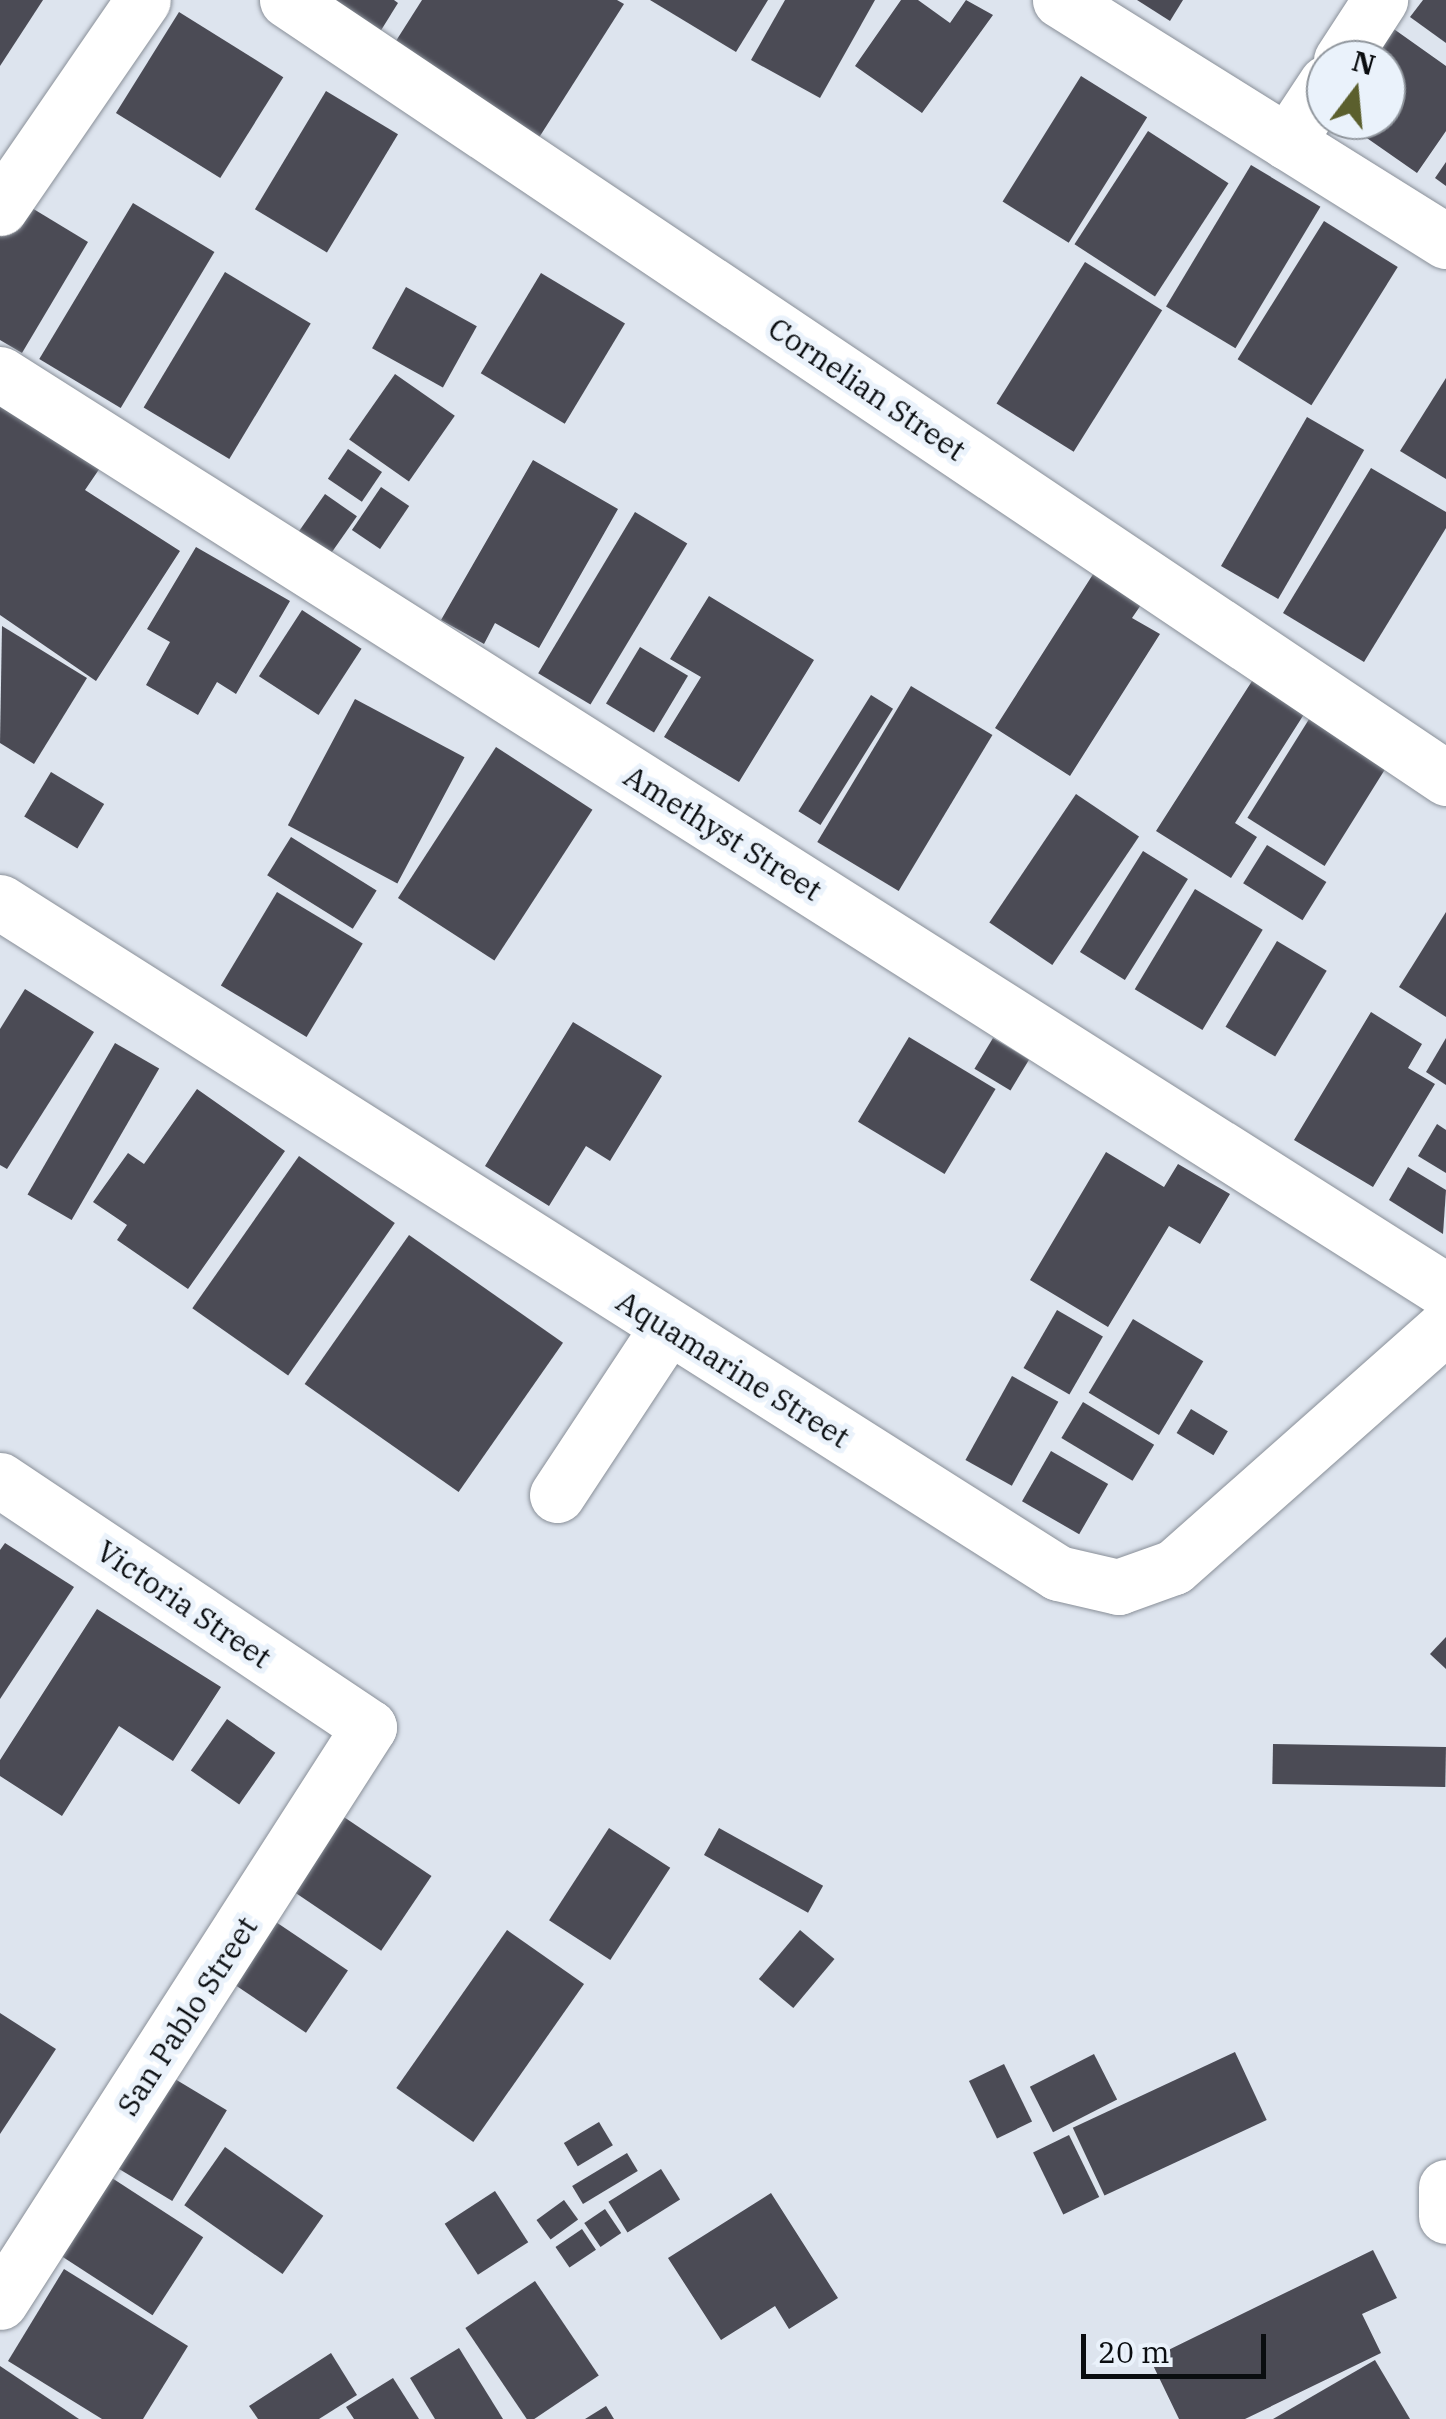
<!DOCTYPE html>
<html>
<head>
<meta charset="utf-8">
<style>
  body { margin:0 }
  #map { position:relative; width:1446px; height:2419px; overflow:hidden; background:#dde4ee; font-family:"IBM Plex Serif",serif }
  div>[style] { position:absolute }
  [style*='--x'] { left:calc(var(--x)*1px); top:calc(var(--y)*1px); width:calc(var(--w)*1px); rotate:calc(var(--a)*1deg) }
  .building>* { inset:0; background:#4b4b55; transform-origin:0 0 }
  .roads { filter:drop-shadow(0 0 2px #898f98) drop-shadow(0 0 2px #898f98) }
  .minor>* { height:55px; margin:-27.5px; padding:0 27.5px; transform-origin:27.5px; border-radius:27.5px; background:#fff }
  span { translate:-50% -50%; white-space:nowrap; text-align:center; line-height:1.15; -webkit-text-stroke:10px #eaf2fb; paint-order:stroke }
  .street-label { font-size:30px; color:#0a0d10 }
  .north { position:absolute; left:1306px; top:40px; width:100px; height:100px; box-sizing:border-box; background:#eaf2fb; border:2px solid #90969d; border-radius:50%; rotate:16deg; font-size:28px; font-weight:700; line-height:40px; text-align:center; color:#0a0d10 }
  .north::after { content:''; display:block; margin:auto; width:35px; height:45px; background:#5b5f2d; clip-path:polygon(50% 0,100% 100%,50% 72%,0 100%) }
  .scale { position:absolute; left:1081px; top:2334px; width:185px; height:45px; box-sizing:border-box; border:5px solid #0a0d10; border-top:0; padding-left:12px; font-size:30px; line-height:35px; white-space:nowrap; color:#0a0d10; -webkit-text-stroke:8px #eaf2fb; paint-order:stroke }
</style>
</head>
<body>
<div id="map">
  <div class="building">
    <i style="clip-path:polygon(0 0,43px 0,0 66px)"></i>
    <i style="clip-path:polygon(296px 0,394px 0,398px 3px,370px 48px)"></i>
    <i style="clip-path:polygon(422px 0,617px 0,624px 4px,533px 147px,387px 55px)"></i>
    <i style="clip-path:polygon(650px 0,768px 0,736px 52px)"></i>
    <i style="clip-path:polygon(785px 0,875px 0,820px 98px,751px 60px)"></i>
    <i style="clip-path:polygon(901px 0,918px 0,950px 23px,966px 0,993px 15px,922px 113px,855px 66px)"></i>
    <i style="clip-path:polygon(1137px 0,1183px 0,1170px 21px)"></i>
    <i style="clip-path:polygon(1423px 0,1446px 0,1446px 43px,1410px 17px)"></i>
    <i style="left:179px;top:12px;width:123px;height:119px;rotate:32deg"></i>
    <i style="clip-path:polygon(1391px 27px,1446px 66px,1446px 131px,1417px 173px,1341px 120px,1386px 120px,1386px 60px,1368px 60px)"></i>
    <i style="left:1081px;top:76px;width:78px;height:148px;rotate:32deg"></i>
    <i style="left:326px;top:91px;width:84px;height:138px;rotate:31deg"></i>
    <i style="left:1148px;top:131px;width:96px;height:135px;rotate:33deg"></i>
    <i style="clip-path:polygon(1446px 162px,1446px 186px,1435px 178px)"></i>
    <i style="left:1251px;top:165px;width:81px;height:165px;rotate:31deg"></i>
    <i style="clip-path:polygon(17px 199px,88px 242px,22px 353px,0 340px,0 227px)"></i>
    <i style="left:133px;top:203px;width:95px;height:182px;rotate:31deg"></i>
    <i style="left:1324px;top:221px;width:87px;height:163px;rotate:32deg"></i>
    <i style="left:1085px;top:262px;width:91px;height:167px;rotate:32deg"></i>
    <i style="left:225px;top:272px;width:100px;height:158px;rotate:31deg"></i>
    <i style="left:541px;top:273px;width:98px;height:117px;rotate:31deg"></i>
    <i style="left:406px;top:287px;width:81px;height:70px;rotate:29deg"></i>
    <i style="left:395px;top:374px;width:73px;height:80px;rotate:35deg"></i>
    <i style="clip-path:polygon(1446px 378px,1446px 479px,1400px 451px)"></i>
    <i style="clip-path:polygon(0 399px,102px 465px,85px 490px,180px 551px,96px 681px,0 615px)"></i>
    <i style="left:1307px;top:417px;width:66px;height:172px;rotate:30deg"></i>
    <i style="left:348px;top:449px;width:41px;height:36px;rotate:34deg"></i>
    <i style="clip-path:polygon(533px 460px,618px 509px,539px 648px,495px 623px,484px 644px,441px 620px)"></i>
    <i style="clip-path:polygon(1371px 468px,1446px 512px,1446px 528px,1364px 662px,1283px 613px)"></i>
    <i style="left:381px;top:487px;width:34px;height:52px;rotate:34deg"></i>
    <i style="left:325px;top:494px;width:39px;height:46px;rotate:35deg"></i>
    <i style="left:635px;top:512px;width:61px;height:188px;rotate:31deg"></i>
    <i style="clip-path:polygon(196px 547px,290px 601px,236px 694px,217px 682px,198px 715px,146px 685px,170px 642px,147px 629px)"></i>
    <i style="clip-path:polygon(1097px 568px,1145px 599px,1132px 618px,1160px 634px,1070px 776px,995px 728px)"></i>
    <i style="clip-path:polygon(709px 596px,814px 660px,739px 782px,664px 737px,701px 677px,670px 659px)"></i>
    <i style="left:302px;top:610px;width:71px;height:79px;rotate:33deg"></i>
    <i style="clip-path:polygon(2px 626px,87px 678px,34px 764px,0 743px)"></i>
    <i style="left:640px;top:647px;width:56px;height:66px;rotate:31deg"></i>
    <i style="clip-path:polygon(1261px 667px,1313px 700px,1235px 823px,1257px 837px,1231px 878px,1156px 831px)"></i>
    <i style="left:911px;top:686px;width:95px;height:182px;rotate:31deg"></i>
    <i style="left:871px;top:695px;width:26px;height:137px;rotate:32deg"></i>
    <i style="left:355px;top:699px;width:124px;height:143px;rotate:28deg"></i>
    <i style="left:1311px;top:716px;width:91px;height:120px;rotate:32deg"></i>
    <i style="left:496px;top:747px;width:115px;height:180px;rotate:33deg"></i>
    <i style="left:51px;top:772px;width:62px;height:52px;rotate:31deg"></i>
    <i style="left:1076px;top:794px;width:76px;height:155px;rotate:34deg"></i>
    <i style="left:291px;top:837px;width:101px;height:45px;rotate:32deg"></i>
    <i style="left:1267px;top:845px;width:70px;height:45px;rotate:32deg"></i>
    <i style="left:1143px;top:851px;width:53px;height:119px;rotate:32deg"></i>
    <i style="left:1195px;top:889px;width:79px;height:117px;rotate:31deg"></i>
    <i style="left:277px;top:892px;width:100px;height:109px;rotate:31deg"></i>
    <i style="clip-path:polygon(1446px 912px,1446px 1017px,1399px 987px)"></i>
    <i style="left:1277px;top:941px;width:58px;height:100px;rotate:31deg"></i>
    <i style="clip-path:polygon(25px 989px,94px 1032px,7px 1169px,0 1165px,0 1029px)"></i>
    <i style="clip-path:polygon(1371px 1012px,1422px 1044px,1408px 1068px,1435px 1084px,1373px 1187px,1294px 1140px)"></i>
    <i style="clip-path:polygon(573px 1022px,662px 1076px,610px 1161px,586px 1146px,549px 1206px,485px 1166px)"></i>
    <i style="left:909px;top:1037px;width:101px;height:99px;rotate:31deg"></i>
    <i style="left:993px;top:1038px;width:42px;height:36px;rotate:31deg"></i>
    <i style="clip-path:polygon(1446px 1038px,1446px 1085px,1426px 1072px)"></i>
    <i style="left:115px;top:1043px;width:51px;height:175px;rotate:30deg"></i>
    <i style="clip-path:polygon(197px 1089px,285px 1151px,188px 1289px,117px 1240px,127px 1225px,93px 1202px,128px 1153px,144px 1164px)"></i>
    <i style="clip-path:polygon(1437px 1124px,1446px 1130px,1446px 1173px,1418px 1156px)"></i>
    <i style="clip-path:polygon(1106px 1152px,1164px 1187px,1178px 1164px,1230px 1194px,1200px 1244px,1169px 1226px,1108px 1327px,1030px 1280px)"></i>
    <i style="left:299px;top:1156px;width:117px;height:186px;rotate:35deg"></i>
    <i style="clip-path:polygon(1408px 1167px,1446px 1190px,1443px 1234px,1389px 1200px)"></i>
    <i style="left:409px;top:1235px;width:188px;height:182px;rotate:35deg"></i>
    <i style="left:1057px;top:1310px;width:53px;height:67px;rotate:30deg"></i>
    <i style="left:1133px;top:1319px;width:82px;height:86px;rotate:31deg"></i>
    <i style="left:1012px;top:1376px;width:53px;height:96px;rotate:29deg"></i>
    <i style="left:1083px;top:1402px;width:83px;height:42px;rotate:31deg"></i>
    <i style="left:1191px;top:1409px;width:43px;height:28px;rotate:31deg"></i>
    <i style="left:1051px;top:1451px;width:66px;height:58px;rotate:30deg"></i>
    <i style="clip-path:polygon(5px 1543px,74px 1587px,0 1699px,0 1550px)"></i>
    <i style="clip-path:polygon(97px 1609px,221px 1687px,173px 1761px,119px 1726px,62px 1816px,0 1776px,0 1760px)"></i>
    <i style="clip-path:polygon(1446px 1637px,1446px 1669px,1430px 1654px)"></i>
    <i style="left:227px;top:1719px;width:59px;height:63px;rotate:35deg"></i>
    <i style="left:1273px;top:1744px;width:173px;height:40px;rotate:1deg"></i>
    <i style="left:332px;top:1809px;width:120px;height:90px;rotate:34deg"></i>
    <i style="left:609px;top:1828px;width:73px;height:110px;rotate:33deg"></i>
    <i style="left:719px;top:1828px;width:119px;height:31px;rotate:29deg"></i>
    <i style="left:270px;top:1918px;width:94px;height:75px;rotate:34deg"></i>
    <i style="left:507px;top:1930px;width:94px;height:193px;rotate:35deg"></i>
    <i style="left:800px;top:1930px;width:45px;height:64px;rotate:40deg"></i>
    <i style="clip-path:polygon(0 2013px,56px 2049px,0 2134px)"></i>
    <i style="left:1235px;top:2052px;width:75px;height:179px;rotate:65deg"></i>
    <i style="left:1094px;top:2054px;width:51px;height:72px;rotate:63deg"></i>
    <i style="left:1004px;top:2064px;width:64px;height:39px;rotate:64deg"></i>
    <i style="left:160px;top:2070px;width:78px;height:106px;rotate:31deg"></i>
    <i style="left:599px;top:2122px;width:27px;height:41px;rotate:59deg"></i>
    <i style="left:1069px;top:2135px;width:69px;height:40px;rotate:64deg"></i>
    <i style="left:225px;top:2147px;width:120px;height:71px;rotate:35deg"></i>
    <i style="left:627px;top:2153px;width:21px;height:64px;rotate:59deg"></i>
    <i style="left:95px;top:2167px;width:129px;height:93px;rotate:33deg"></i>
    <i style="left:661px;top:2169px;width:36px;height:62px;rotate:58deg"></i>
    <i style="left:495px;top:2191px;width:61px;height:60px;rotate:57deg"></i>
    <i style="clip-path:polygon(771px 2193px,838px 2298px,789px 2329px,775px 2306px,721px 2340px,668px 2258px)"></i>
    <i style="left:564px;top:2200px;width:24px;height:34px;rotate:54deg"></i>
    <i style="left:605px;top:2209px;width:29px;height:25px;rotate:56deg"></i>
    <i style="left:582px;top:2229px;width:25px;height:32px;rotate:56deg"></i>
    <i style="clip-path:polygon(1373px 2250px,1397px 2298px,1362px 2314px,1381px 2353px,1245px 2419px,1179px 2419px,1150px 2359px)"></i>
    <i style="clip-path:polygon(64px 2269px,188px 2346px,143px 2419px,102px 2419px,8px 2361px)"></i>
    <i style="left:535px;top:2281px;width:114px;height:84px;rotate:56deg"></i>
    <i style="clip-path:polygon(459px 2348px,503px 2419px,435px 2419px,410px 2378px)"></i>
    <i style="clip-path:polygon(331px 2353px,357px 2395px,319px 2419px,258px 2419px,249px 2406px)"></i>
    <i style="clip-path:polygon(1375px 2360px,1410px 2419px,1273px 2419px)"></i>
    <i style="clip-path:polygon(0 2366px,79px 2419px,0 2419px)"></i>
    <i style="clip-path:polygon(393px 2378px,419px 2419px,354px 2419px,346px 2407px)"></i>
    <i style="clip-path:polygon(606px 2406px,614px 2419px,585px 2419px)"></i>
  </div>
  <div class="roads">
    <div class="minor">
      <i style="--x:287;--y:0;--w:1396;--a:33.87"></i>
      <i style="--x:1060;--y:0;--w:455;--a:32"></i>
      <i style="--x:1341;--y:60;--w:72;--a:-57"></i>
      <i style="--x:1287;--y:142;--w:71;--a:-56.5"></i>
      <i style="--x:0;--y:208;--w:252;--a:-55.5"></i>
      <i style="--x:0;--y:374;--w:1712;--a:32.38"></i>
      <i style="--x:0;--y:902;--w:1253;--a:32.38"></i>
      <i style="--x:1058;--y:1573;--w:62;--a:13.1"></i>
      <i style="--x:1118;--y:1587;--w:59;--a:-19.7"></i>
      <i style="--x:1174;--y:1567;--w:363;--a:-41.5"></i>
      <i style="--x:0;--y:1480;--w:444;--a:33.8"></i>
      <i style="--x:369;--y:1727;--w:683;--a:122.69"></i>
      <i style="--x:557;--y:1495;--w:200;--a:-56.6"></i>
      <i style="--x:1446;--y:2187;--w:29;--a:90"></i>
    </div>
  </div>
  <div class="street-label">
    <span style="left:867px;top:389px;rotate:34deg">Cornelian Street</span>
    <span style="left:723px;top:833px;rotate:32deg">Amethyst Street</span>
    <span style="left:733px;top:1369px;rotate:32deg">Aquamarine Street</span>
    <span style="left:184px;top:1604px;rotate:34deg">Victoria Street</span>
    <span style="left:187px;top:2016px;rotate:-57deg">San Pablo Street</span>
  </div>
  <div class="north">N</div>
  <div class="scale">20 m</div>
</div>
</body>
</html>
